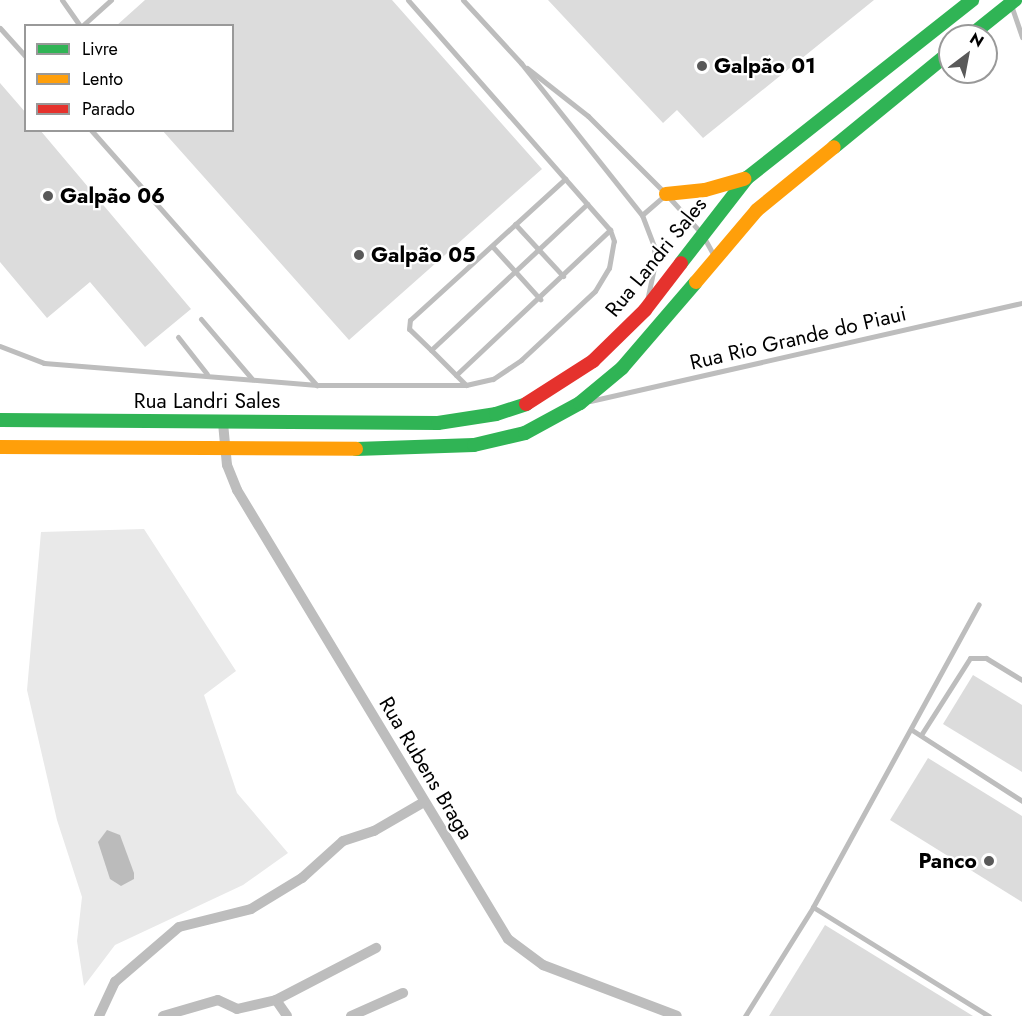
<!DOCTYPE html>
<html>
<head>
<meta charset="utf-8">
<style>
  body { margin:0 }
  #map { position:relative; width:1022px; height:1016px; overflow:hidden; background:#fff; font-family:Jost,sans-serif }
  div>[style] { position:absolute }
  [style*='--x'] { left:calc(var(--x)*1px); top:calc(var(--y)*1px); width:calc(var(--w)*1px); rotate:calc(var(--a)*1deg) }
  .green>* { inset:0; background:#e9e9e9 }
  .water>* { inset:0; background:#bbb }
  .building>* { inset:0; background:#dcdcdc }
  .lane>* { height:5px; margin:-2.5px; padding:0 2.5px; transform-origin:2.5px; border-radius:2.5px; background:#bdbdbd }
  .street>* { height:10px; margin:-5px; padding:0 5px; transform-origin:5px; border-radius:5px; background:#bdbdbd }
  .fast>* { height:14px; margin:-7px; padding:0 7px; transform-origin:7px; border-radius:7px; background:#30b455 }
  .slow>* { height:14px; margin:-7px; padding:0 7px; transform-origin:7px; border-radius:7px; background:#ff9f0a }
  .jam>* { height:14px; margin:-7px; padding:0 7px; transform-origin:7px; border-radius:7px; background:#e5322d }
  .dots>* { width:16px; height:16px; translate:-50% -50%; box-sizing:border-box; border:3px solid #fff; border-radius:50% }
  span { translate:-50% -50%; white-space:nowrap; text-align:center; line-height:1.15; -webkit-text-stroke:4.5px #fff; paint-order:stroke }
  .poi-label { font-size:21px; color:#000; font-weight:700 }
  .left { translate:0 -50%; text-align:left }
  .right { translate:-100% -50%; text-align:right }
  .street-label { font-size:21px; color:#000 }
  .legend { position:absolute; left:24px; top:24px; width:210px; height:108px; box-sizing:border-box; background:#fff; border:2px solid #999; margin:0; padding:8px 10px; list-style:none; font-size:18px; color:#000 }
  .legend li { display:flex; align-items:center; gap:12px; height:30px }
  .legend b { width:30px; border:2px solid #999 }
  .north { position:absolute; left:938px; top:24px; width:60px; height:60px; box-sizing:border-box; background:#fff; border:2px solid #999; border-radius:50%; rotate:32deg; font-size:16px; font-weight:700; line-height:24px; text-align:center; color:#000 }
  .north::after { content:''; display:block; margin:auto; width:21px; height:27px; background:#595959; clip-path:polygon(50% 0,100% 100%,50% 72%,0 100%) }
</style>
</head>
<body>
<div id="map">
  <div class="green">
    <i style="clip-path:polygon(144px 529px,236px 671px,204px 695px,237px 793px,288px 853px,243px 885px,115px 945px,84px 986px,77px 941px,82px 897px,57px 820px,27px 690px,41px 532px)"></i>
  </div>
  <div class="water">
    <i style="clip-path:polygon(107px 830px,120px 835px,134px 873px,134px 879px,121px 886px,110px 879px,98px 842px)"></i>
  </div>
  <div class="building">
    <i style="clip-path:polygon(145px 0,392px 0,542px 169px,349px 340px,162px 130px,232px 130px,232px 26px,116px 26px)"></i>
    <i style="clip-path:polygon(548px 0,874px 0,703px 138px,677px 110px,663px 123px)"></i>
    <i style="clip-path:polygon(0 83px,26px 113px,26px 130px,40px 130px,191px 309px,145px 347px,90px 282px,47px 318px,0 262px)"></i>
    <i style="clip-path:polygon(973px 675px,1022px 705px,1022px 772px,943px 724px)"></i>
    <i style="clip-path:polygon(928px 758px,1022px 816px,1022px 902px,890px 820px)"></i>
    <i style="clip-path:polygon(825px 925px,973px 1016px,769px 1016px)"></i>
  </div>
  <div class="lane">
    <i style="--x:62;--y:0;--w:32;--a:55"></i>
    <i style="--x:463;--y:0;--w:86;--a:47.4"></i>
    <i style="--x:521;--y:63;--w:194;--a:51.5"></i>
    <i style="--x:642;--y:215;--w:33;--a:69"></i>
    <i style="--x:654;--y:246;--w:17;--a:87"></i>
    <i style="--x:655;--y:263;--w:38;--a:102"></i>
    <i style="--x:1011;--y:5;--w:34;--a:71"></i>
    <i style="--x:82;--y:26;--w:39;--a:-42"></i>
    <i style="--x:0;--y:28;--w:39;--a:48"></i>
    <i style="--x:527;--y:68;--w:78;--a:38.2"></i>
    <i style="--x:588;--y:116;--w:110;--a:45"></i>
    <i style="--x:666;--y:194;--w:54;--a:48"></i>
    <i style="--x:702;--y:234;--w:25;--a:61"></i>
    <i style="--x:91;--y:130;--w:341;--a:48.5"></i>
    <i style="--x:642;--y:215;--w:30;--a:-41"></i>
    <i style="--x:515;--y:224;--w:71;--a:47.3"></i>
    <i style="--x:492;--y:246;--w:72;--a:47.8"></i>
    <i style="--x:201;--y:319;--w:79;--a:49.6"></i>
    <i style="--x:178;--y:337;--w:47;--a:51.9"></i>
    <i style="--x:0;--y:346;--w:47;--a:21.1"></i>
    <i style="--x:44;--y:363;--w:274;--a:4.6"></i>
    <i style="--x:317;--y:385;--w:149;--a:0"></i>
    <i style="--x:466;--y:385;--w:28;--a:-13"></i>
    <i style="--x:493;--y:379;--w:34;--a:-34"></i>
    <i style="--x:521;--y:360;--w:101;--a:-43"></i>
    <i style="--x:595;--y:291;--w:27;--a:-59"></i>
    <i style="--x:609;--y:268;--w:27;--a:-80"></i>
    <i style="--x:614;--y:241;--w:12;--a:-110"></i>
    <i style="--x:610;--y:230;--w:306;--a:-131.3"></i>
    <i style="--x:431;--y:350;--w:30;--a:-136"></i>
    <i style="--x:409;--y:329;--w:9;--a:-84"></i>
    <i style="--x:410;--y:320;--w:210;--a:-42.3"></i>
    <i style="--x:456;--y:375;--w:212;--a:-43.3"></i>
    <i style="--x:466;--y:385;--w:49;--a:-135"></i>
    <i style="--x:431;--y:350;--w:214;--a:-43.1"></i>
    <i style="--x:590;--y:401;--w:443;--a:-12.8"></i>
    <i style="--x:912;--y:730;--w:131;--a:32.8"></i>
    <i style="--x:921;--y:735;--w:91;--a:-57.5"></i>
    <i style="--x:970;--y:658;--w:16;--a:0"></i>
    <i style="--x:986;--y:658;--w:42;--a:31.4"></i>
    <i style="--x:813;--y:907;--w:207;--a:31.8"></i>
    <i style="--x:745;--y:1016;--w:128;--a:-58"></i>
    <i style="--x:813;--y:907;--w:345;--a:-61.3"></i>
  </div>
  <div class="street">
    <i style="--x:223;--y:423;--w:42;--a:84.6"></i>
    <i style="--x:227;--y:465;--w:27;--a:68"></i>
    <i style="--x:237;--y:490;--w:524;--a:58.89"></i>
    <i style="--x:508;--y:939;--w:44;--a:36.6"></i>
    <i style="--x:543;--y:965;--w:143;--a:20.8"></i>
    <i style="--x:276;--y:1000;--w:19;--a:55"></i>
    <i style="--x:99;--y:1016;--w:38;--a:-65"></i>
    <i style="--x:115;--y:982;--w:84;--a:-40.7"></i>
    <i style="--x:179;--y:927;--w:74;--a:-14"></i>
    <i style="--x:251;--y:909;--w:60;--a:-31.3"></i>
    <i style="--x:302;--y:878;--w:55;--a:-42.1"></i>
    <i style="--x:343;--y:841;--w:33;--a:-18"></i>
    <i style="--x:374;--y:831;--w:58;--a:-30.1"></i>
    <i style="--x:163;--y:1016;--w:57;--a:-16.2"></i>
    <i style="--x:218;--y:1000;--w:21;--a:25"></i>
    <i style="--x:237;--y:1009;--w:40;--a:-13"></i>
    <i style="--x:276;--y:1000;--w:113;--a:-27.5"></i>
    <i style="--x:351;--y:1016;--w:57;--a:-23.9"></i>
  </div>
  <div class="fast">
    <i style="--x:970;--y:36;--w:58;--a:-38.7"></i>
    <i style="--x:834;--y:147;--w:150;--a:-39.3"></i>
    <i style="--x:681;--y:263;--w:108;--a:-52.2"></i>
    <i style="--x:747;--y:178;--w:287;--a:-38.3"></i>
    <i style="--x:0;--y:420;--w:438;--a:0.4"></i>
    <i style="--x:438;--y:423;--w:59;--a:-8.8"></i>
    <i style="--x:496;--y:414;--w:32;--a:-18"></i>
    <i style="--x:356;--y:449;--w:118;--a:-1.9"></i>
    <i style="--x:474;--y:445;--w:52;--a:-13.2"></i>
    <i style="--x:525;--y:433;--w:63;--a:-28.6"></i>
    <i style="--x:580;--y:403;--w:55;--a:-39.8"></i>
    <i style="--x:622;--y:368;--w:113;--a:-49.3"></i>
  </div>
  <div class="slow">
    <i style="--x:666;--y:194;--w:39;--a:-6"></i>
    <i style="--x:705;--y:190;--w:41;--a:-15.8"></i>
    <i style="--x:696;--y:282;--w:94;--a:-49.7"></i>
    <i style="--x:757;--y:210;--w:99;--a:-39.3"></i>
    <i style="--x:0;--y:447;--w:356;--a:0.3"></i>
  </div>
  <div class="jam">
    <i style="--x:526;--y:404;--w:80;--a:-32.7"></i>
    <i style="--x:593;--y:361;--w:73;--a:-44.4"></i>
    <i style="--x:645;--y:310;--w:59;--a:-52.5"></i>
  </div>
  <div class="dots">
    <i style="left:702px;top:66px;background:#595959"></i>
    <i style="left:48px;top:196px;background:#595959"></i>
    <i style="left:359px;top:255px;background:#595959"></i>
    <i style="left:989px;top:861px;background:#595959"></i>
  </div>
  <div class="poi-label">
    <span class="left" style="left:714px;top:66px">Galpão 01</span>
    <span class="left" style="left:60px;top:196px">Galpão 06</span>
    <span class="left" style="left:371px;top:255px">Galpão 05</span>
    <span class="right" style="left:977px;top:861px">Panco</span>
  </div>
  <div class="street-label">
    <span style="left:656px;top:257px;rotate:-51deg">Rua Landri Sales</span>
    <span style="left:798px;top:338px;rotate:-13deg">Rua Rio Grande do Piaui</span>
    <span style="left:207px;top:401px">Rua Landri Sales</span>
    <span style="left:426px;top:768px;rotate:59deg">Rua Rubens Braga</span>
  </div>
  <ul class="legend">
  <li><b style="height:8px;background:#30b455"></b>Livre</li>
  <li><b style="height:8px;background:#ff9f0a"></b>Lento</li>
  <li><b style="height:8px;background:#e5322d"></b>Parado</li>
  </ul>
  <div class="north">N</div>
</div>
</body>
</html>
